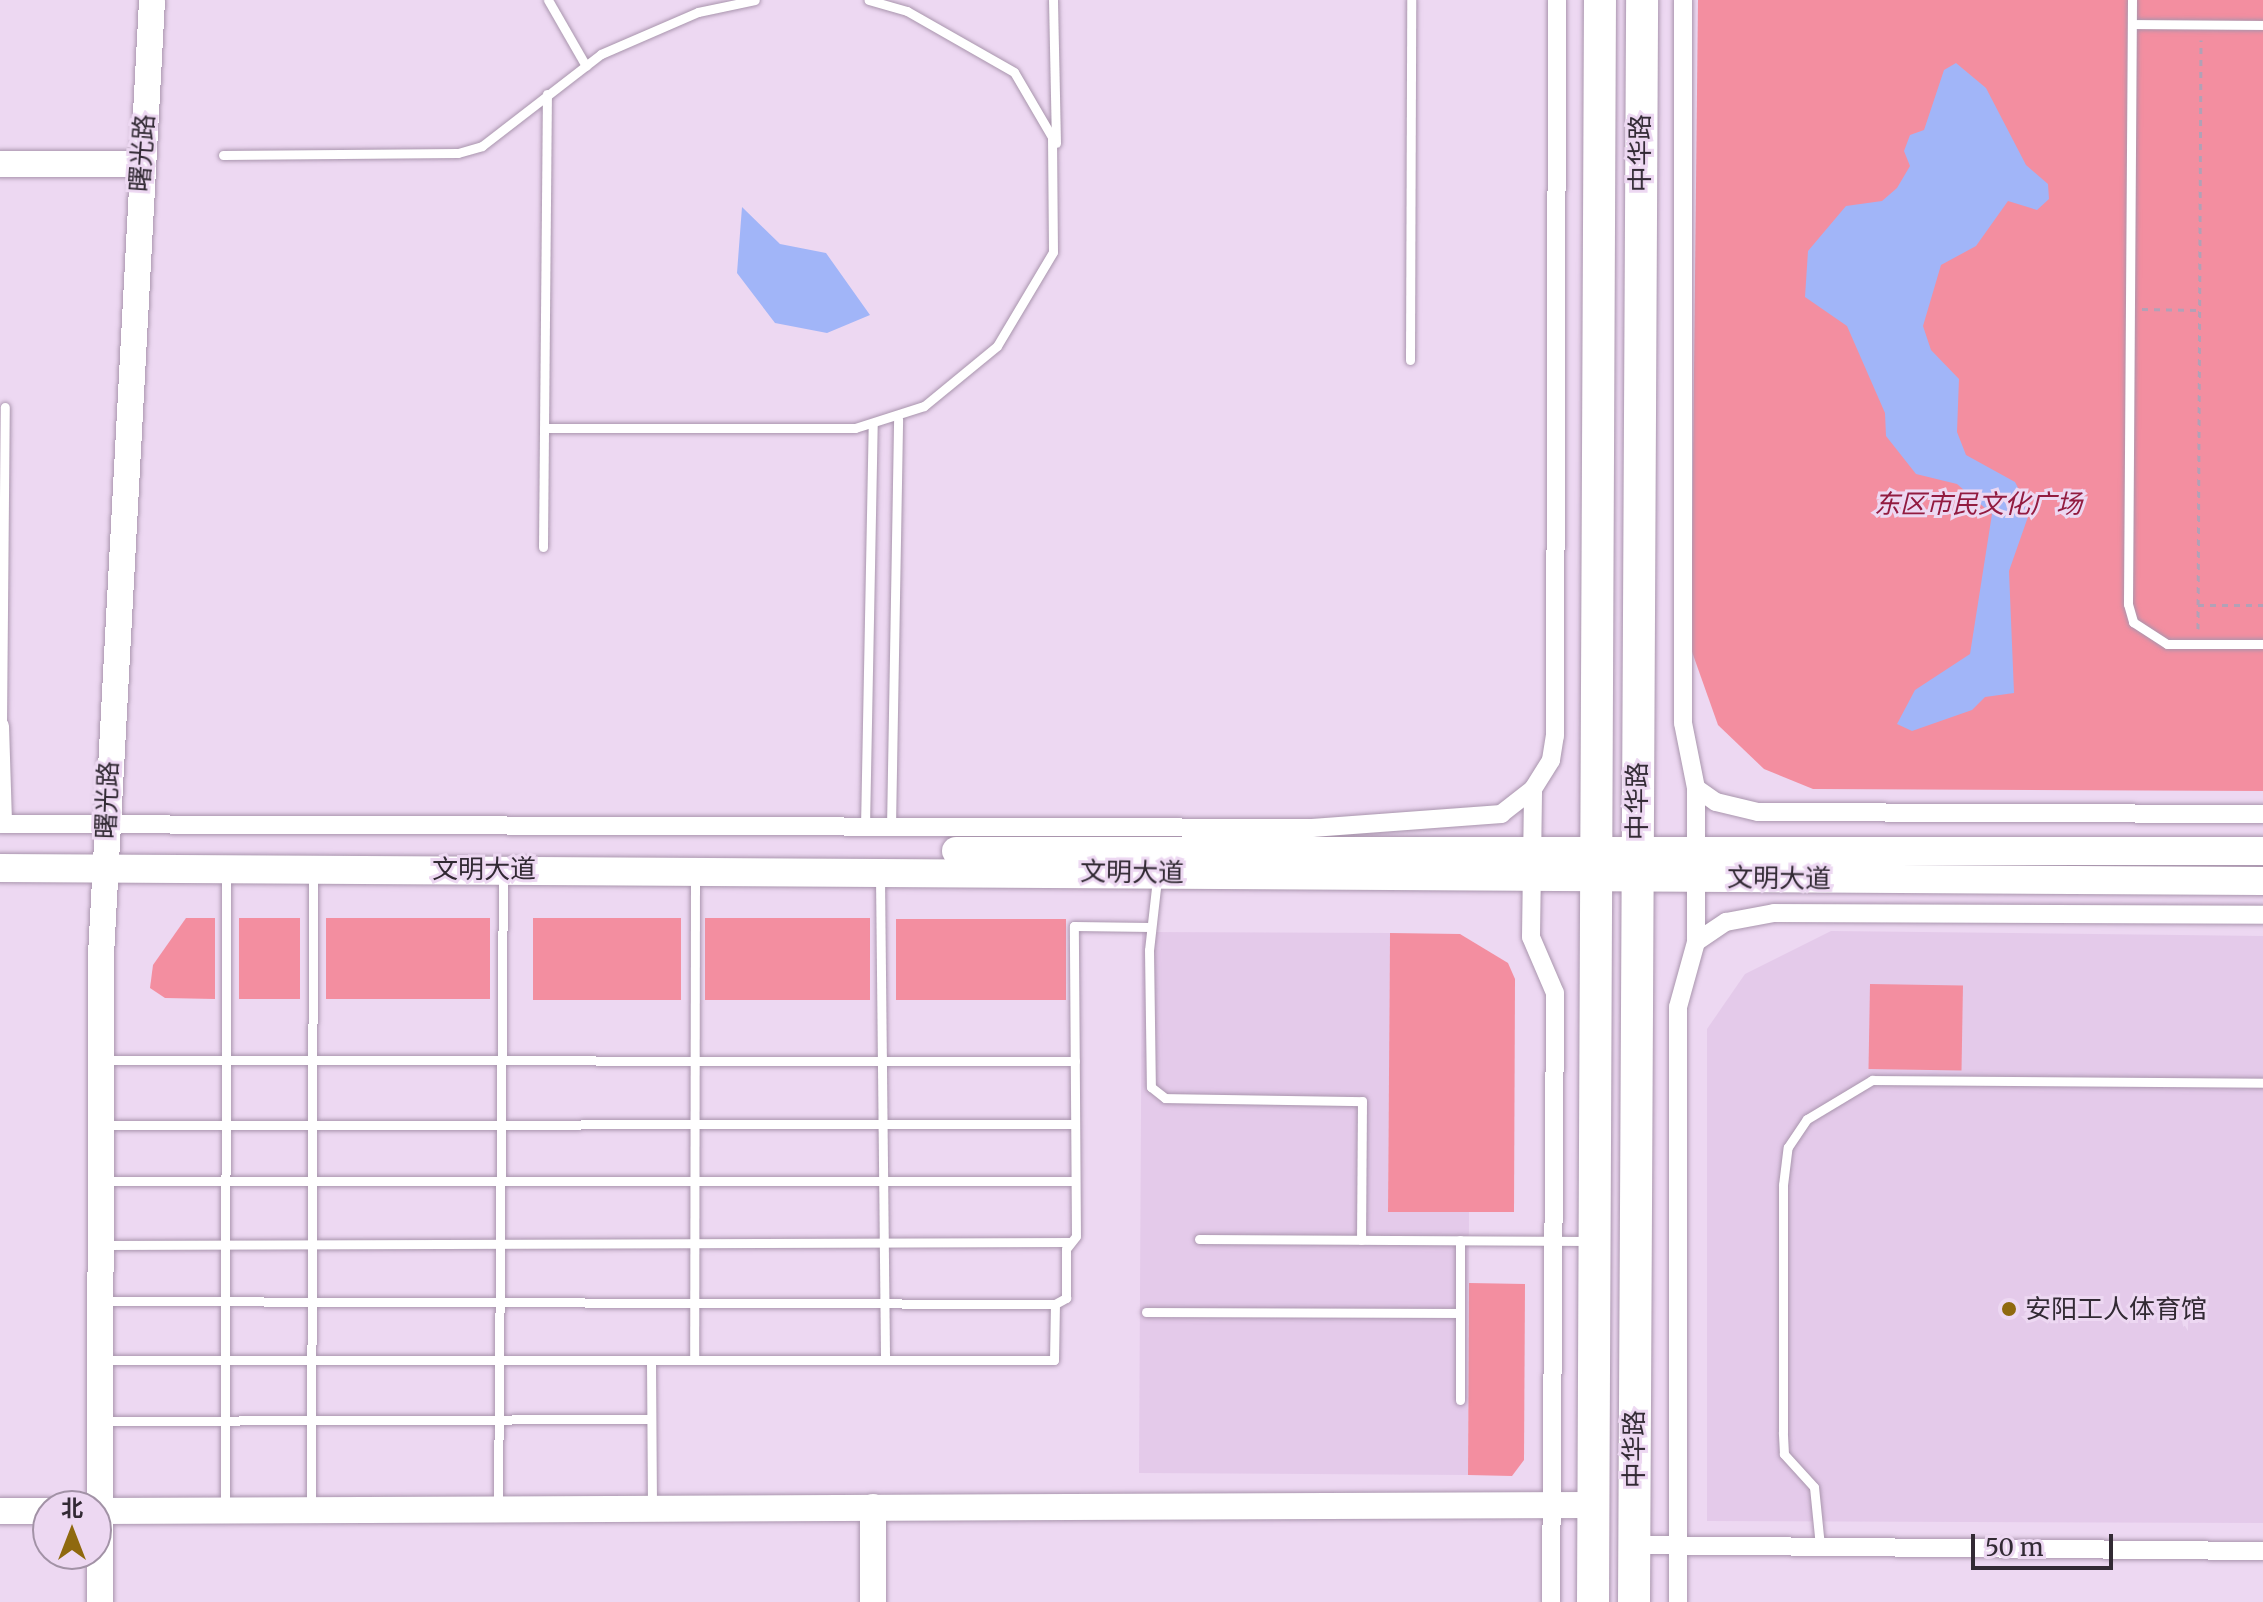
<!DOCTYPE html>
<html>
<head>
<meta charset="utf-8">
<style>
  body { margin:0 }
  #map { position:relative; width:2263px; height:1602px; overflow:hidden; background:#edd8f2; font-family:Merriweather,"Noto Sans SC",serif }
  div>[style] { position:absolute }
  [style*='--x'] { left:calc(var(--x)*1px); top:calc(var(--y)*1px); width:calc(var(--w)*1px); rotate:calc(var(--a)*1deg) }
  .built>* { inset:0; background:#e4caea }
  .green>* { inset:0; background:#f38ea0; transform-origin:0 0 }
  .water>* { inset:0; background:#a1b5f8 }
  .path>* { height:3px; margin-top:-1.5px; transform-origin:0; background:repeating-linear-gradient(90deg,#b2a1b6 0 6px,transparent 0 12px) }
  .roads { filter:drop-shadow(0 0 2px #a995ad) drop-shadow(0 0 2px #a995ad) }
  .lane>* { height:9px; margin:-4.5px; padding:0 4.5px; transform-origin:4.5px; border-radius:4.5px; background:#fff }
  .street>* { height:18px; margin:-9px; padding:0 9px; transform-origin:9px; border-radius:9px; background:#fff }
  .secondary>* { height:26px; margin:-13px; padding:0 13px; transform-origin:13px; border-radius:13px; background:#fff }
  .primary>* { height:28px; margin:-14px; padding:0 14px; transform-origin:14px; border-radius:14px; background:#fff }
  .highway>* { height:32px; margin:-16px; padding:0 16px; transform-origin:16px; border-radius:16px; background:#fff }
  .dots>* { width:22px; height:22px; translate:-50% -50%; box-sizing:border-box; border:4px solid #edd8f2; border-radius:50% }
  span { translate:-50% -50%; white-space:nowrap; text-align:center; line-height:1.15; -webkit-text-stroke:6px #edd8f2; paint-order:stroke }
  .street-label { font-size:26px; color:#322a34 }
  .park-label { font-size:26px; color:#921b40; font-style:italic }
  .poi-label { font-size:26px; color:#322a34 }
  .left { translate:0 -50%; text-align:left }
  .north { position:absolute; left:32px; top:1490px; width:80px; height:80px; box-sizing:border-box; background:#edd8f2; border:2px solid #a292a6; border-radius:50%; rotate:0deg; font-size:22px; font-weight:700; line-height:32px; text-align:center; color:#322a34 }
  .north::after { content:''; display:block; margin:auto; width:28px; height:36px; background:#8f690e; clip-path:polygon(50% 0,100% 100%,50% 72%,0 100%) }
  .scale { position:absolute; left:1971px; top:1534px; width:142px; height:36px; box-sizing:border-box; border:4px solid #322a34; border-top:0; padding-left:10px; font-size:24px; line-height:28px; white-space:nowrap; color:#322a34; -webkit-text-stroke:6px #edd8f2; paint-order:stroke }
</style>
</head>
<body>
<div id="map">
  <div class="built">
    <i style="clip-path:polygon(1831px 931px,2263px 936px,2263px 1523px,1707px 1521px,1707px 1029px,1745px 974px)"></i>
    <i style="clip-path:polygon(1142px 932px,1390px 933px,1388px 1211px,1469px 1212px,1468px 1475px,1139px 1473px)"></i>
  </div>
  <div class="green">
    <i style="clip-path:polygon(1698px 0,2263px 0,2263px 791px,1813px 789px,1764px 769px,1718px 725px,1691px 649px)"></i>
    <i style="clip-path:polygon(186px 918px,215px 918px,215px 999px,165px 998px,150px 988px,153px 965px)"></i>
    <i style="left:239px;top:918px;width:61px;height:81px"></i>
    <i style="left:326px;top:918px;width:164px;height:81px"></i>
    <i style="left:533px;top:918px;width:148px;height:82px"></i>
    <i style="left:705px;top:918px;width:165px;height:82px"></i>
    <i style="left:896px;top:919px;width:170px;height:81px"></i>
    <i style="clip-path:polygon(1390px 933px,1460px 934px,1508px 963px,1515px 979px,1514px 1212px,1388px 1212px)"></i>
    <i style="left:1870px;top:984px;width:93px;height:85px;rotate:1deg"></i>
    <i style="clip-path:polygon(1469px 1283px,1525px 1284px,1524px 1460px,1512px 1476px,1468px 1475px)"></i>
  </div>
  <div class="water">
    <i style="clip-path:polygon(1956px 63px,1986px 88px,2026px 165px,2048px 184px,2049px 199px,2037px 210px,2008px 201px,1976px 246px,1941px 265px,1923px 326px,1931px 350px,1959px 379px,1957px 432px,1966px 455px,2015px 482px,2030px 511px,2009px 571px,2014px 693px,1985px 697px,1972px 710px,1912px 731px,1897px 724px,1915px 690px,1970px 654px,1992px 514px,1957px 484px,1916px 474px,1886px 436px,1885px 413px,1847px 326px,1805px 297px,1808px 251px,1846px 206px,1882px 201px,1897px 188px,1910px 166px,1904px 151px,1910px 135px,1924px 130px,1944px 70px)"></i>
    <i style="clip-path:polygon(742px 207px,780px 244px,826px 253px,870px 315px,827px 333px,775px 323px,737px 273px)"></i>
  </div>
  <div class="path">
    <i style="--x:2142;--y:309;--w:56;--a:1"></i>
    <i style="--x:2198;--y:605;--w:65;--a:0"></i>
    <i style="--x:2198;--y:629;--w:589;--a:-89.71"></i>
  </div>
  <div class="roads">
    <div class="lane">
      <i style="--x:548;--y:0;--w:76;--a:60.1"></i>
      <i style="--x:1053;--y:0;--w:143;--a:88.8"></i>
      <i style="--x:2132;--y:0;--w:604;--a:90.38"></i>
      <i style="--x:2128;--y:604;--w:19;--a:74"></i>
      <i style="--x:2133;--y:622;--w:40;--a:32.9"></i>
      <i style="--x:2167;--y:644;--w:96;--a:0"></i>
      <i style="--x:2132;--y:24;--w:131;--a:0.4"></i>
      <i style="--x:223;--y:155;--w:235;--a:-0.5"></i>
      <i style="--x:458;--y:153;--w:25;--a:-16"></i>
      <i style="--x:482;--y:146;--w:150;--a:-37.7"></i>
      <i style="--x:601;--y:54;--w:106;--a:-23.4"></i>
      <i style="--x:698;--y:12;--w:58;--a:-11.9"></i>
      <i style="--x:1410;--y:360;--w:360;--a:-89.8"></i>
      <i style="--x:544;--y:428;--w:311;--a:0"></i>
      <i style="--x:855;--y:428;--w:72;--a:-17.7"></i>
      <i style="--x:924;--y:406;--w:94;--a:-39.4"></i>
      <i style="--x:997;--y:346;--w:109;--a:-59.2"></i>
      <i style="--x:1053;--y:252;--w:115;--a:-90.5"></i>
      <i style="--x:1052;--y:137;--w:75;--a:-120.3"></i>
      <i style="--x:1014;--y:72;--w:123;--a:-150.3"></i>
      <i style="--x:907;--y:11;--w:40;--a:-164"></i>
      <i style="--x:543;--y:547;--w:453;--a:-89.5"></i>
      <i style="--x:2;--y:726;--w:319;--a:-89.5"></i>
      <i style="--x:865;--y:827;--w:402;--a:-88.9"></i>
      <i style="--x:891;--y:827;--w:408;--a:-89"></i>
      <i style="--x:695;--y:877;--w:483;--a:90.1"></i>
      <i style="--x:694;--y:1360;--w:360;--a:0"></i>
      <i style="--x:1054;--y:1360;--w:56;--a:-89"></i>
      <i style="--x:1055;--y:1304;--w:13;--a:-29"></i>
      <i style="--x:1066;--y:1298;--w:49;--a:-90"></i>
      <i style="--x:1066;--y:1249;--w:16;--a:-52"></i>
      <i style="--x:1076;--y:1236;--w:310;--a:-90.4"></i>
      <i style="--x:1074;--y:926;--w:77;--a:0.7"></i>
      <i style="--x:880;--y:877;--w:483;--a:89.4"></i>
      <i style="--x:1157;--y:879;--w:71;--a:96.4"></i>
      <i style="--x:1149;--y:950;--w:137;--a:89.2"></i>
      <i style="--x:1151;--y:1087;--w:18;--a:38"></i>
      <i style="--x:1165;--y:1098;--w:197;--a:0.9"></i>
      <i style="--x:1362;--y:1101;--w:139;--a:90.4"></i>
      <i style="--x:104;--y:1060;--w:971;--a:0.06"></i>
      <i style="--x:104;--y:1125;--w:971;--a:-0.06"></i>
      <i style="--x:104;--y:1181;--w:971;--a:0"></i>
      <i style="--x:1199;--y:1239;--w:391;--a:0.3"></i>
      <i style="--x:104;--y:1245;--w:967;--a:-0.18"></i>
      <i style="--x:103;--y:1301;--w:952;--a:0.18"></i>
      <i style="--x:1146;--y:1312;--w:314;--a:0.2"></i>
      <i style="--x:103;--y:1360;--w:548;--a:0"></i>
      <i style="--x:1460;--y:1400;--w:160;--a:-90"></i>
      <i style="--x:103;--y:1421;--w:548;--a:-0.21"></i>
      <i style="--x:498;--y:1506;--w:633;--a:-89.55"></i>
      <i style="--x:652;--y:1506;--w:146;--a:-90.4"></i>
      <i style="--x:651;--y:1360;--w:43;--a:0"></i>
      <i style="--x:311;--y:1509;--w:637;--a:-89.82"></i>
      <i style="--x:225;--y:1510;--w:638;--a:-89.91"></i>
      <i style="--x:1820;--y:1546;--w:59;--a:-95.8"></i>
      <i style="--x:1814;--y:1487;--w:45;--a:-132.3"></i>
      <i style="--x:1784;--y:1454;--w:22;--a:-93"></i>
      <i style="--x:1783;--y:1432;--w:247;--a:-90"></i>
      <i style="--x:1783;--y:1185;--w:38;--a:-83"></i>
      <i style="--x:1788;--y:1147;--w:34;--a:-56"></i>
      <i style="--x:1807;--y:1119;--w:76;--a:-31"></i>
      <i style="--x:1872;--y:1080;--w:391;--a:0.4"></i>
    </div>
    <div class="street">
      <i style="--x:0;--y:726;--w:98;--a:88.2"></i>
      <i style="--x:1696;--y:788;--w:24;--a:35"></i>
      <i style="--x:1716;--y:802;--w:43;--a:13.4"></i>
      <i style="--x:1758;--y:812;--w:505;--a:0.23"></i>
      <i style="--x:0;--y:824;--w:1312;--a:0.17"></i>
      <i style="--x:1312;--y:828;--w:190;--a:-4.2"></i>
      <i style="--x:1501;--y:814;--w:41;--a:-38"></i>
      <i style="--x:1696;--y:942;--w:36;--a:-34"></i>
      <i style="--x:1726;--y:922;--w:49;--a:-10.6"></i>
      <i style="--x:1774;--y:913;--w:489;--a:0.2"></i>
      <i style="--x:1634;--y:1545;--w:629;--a:0.55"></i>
      <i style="--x:1551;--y:1602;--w:609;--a:-89.62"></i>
      <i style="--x:1555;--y:993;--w:61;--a:-113.2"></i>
      <i style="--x:1531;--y:937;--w:148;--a:-89.2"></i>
      <i style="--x:1533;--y:789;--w:34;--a:-58"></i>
      <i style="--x:1551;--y:760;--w:24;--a:-81"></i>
      <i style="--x:1555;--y:736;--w:736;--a:-89.84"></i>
      <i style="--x:1678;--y:1602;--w:595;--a:-90"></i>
      <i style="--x:1678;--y:1007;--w:67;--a:-74.5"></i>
      <i style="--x:1696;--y:942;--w:154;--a:-90"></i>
      <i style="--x:1696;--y:788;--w:66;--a:-101.3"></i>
      <i style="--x:1683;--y:723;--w:723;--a:-90"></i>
    </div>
    <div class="secondary">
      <i style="--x:0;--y:164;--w:142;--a:0"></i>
      <i style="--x:0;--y:1511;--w:48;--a:0"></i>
      <i style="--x:96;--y:1511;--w:1497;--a:-0.23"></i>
      <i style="--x:100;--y:1602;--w:647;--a:-89.91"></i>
      <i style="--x:101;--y:955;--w:956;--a:-86.94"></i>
      <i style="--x:873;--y:1602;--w:95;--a:-90"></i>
    </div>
    <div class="primary">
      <i style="--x:956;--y:851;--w:1307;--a:0"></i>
      <i style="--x:0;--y:868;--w:2263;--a:0.33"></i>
    </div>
    <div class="highway">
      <i style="--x:1593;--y:1602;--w:1602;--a:-89.75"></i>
      <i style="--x:1634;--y:1602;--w:1602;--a:-89.71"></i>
    </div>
  </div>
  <div class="dots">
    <i style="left:2009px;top:1309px;background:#8f690e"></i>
  </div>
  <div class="street-label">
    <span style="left:142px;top:153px;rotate:-86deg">曙光路</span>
    <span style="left:1640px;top:153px;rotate:-90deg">中华路</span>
    <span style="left:107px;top:800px;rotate:-88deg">曙光路</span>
    <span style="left:1637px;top:801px;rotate:-90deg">中华路</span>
    <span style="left:484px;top:869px">文明大道</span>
    <span style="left:1132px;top:872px;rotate:1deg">文明大道</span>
    <span style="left:1779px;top:878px;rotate:1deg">文明大道</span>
    <span style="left:1634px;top:1449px;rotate:-90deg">中华路</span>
  </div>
  <div class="park-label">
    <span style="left:1978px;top:504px">东区市民文化广场</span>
  </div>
  <div class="poi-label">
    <span class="left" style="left:2025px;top:1309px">安阳工人体育馆</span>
  </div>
  <div class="north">北</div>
  <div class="scale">50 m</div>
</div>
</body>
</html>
